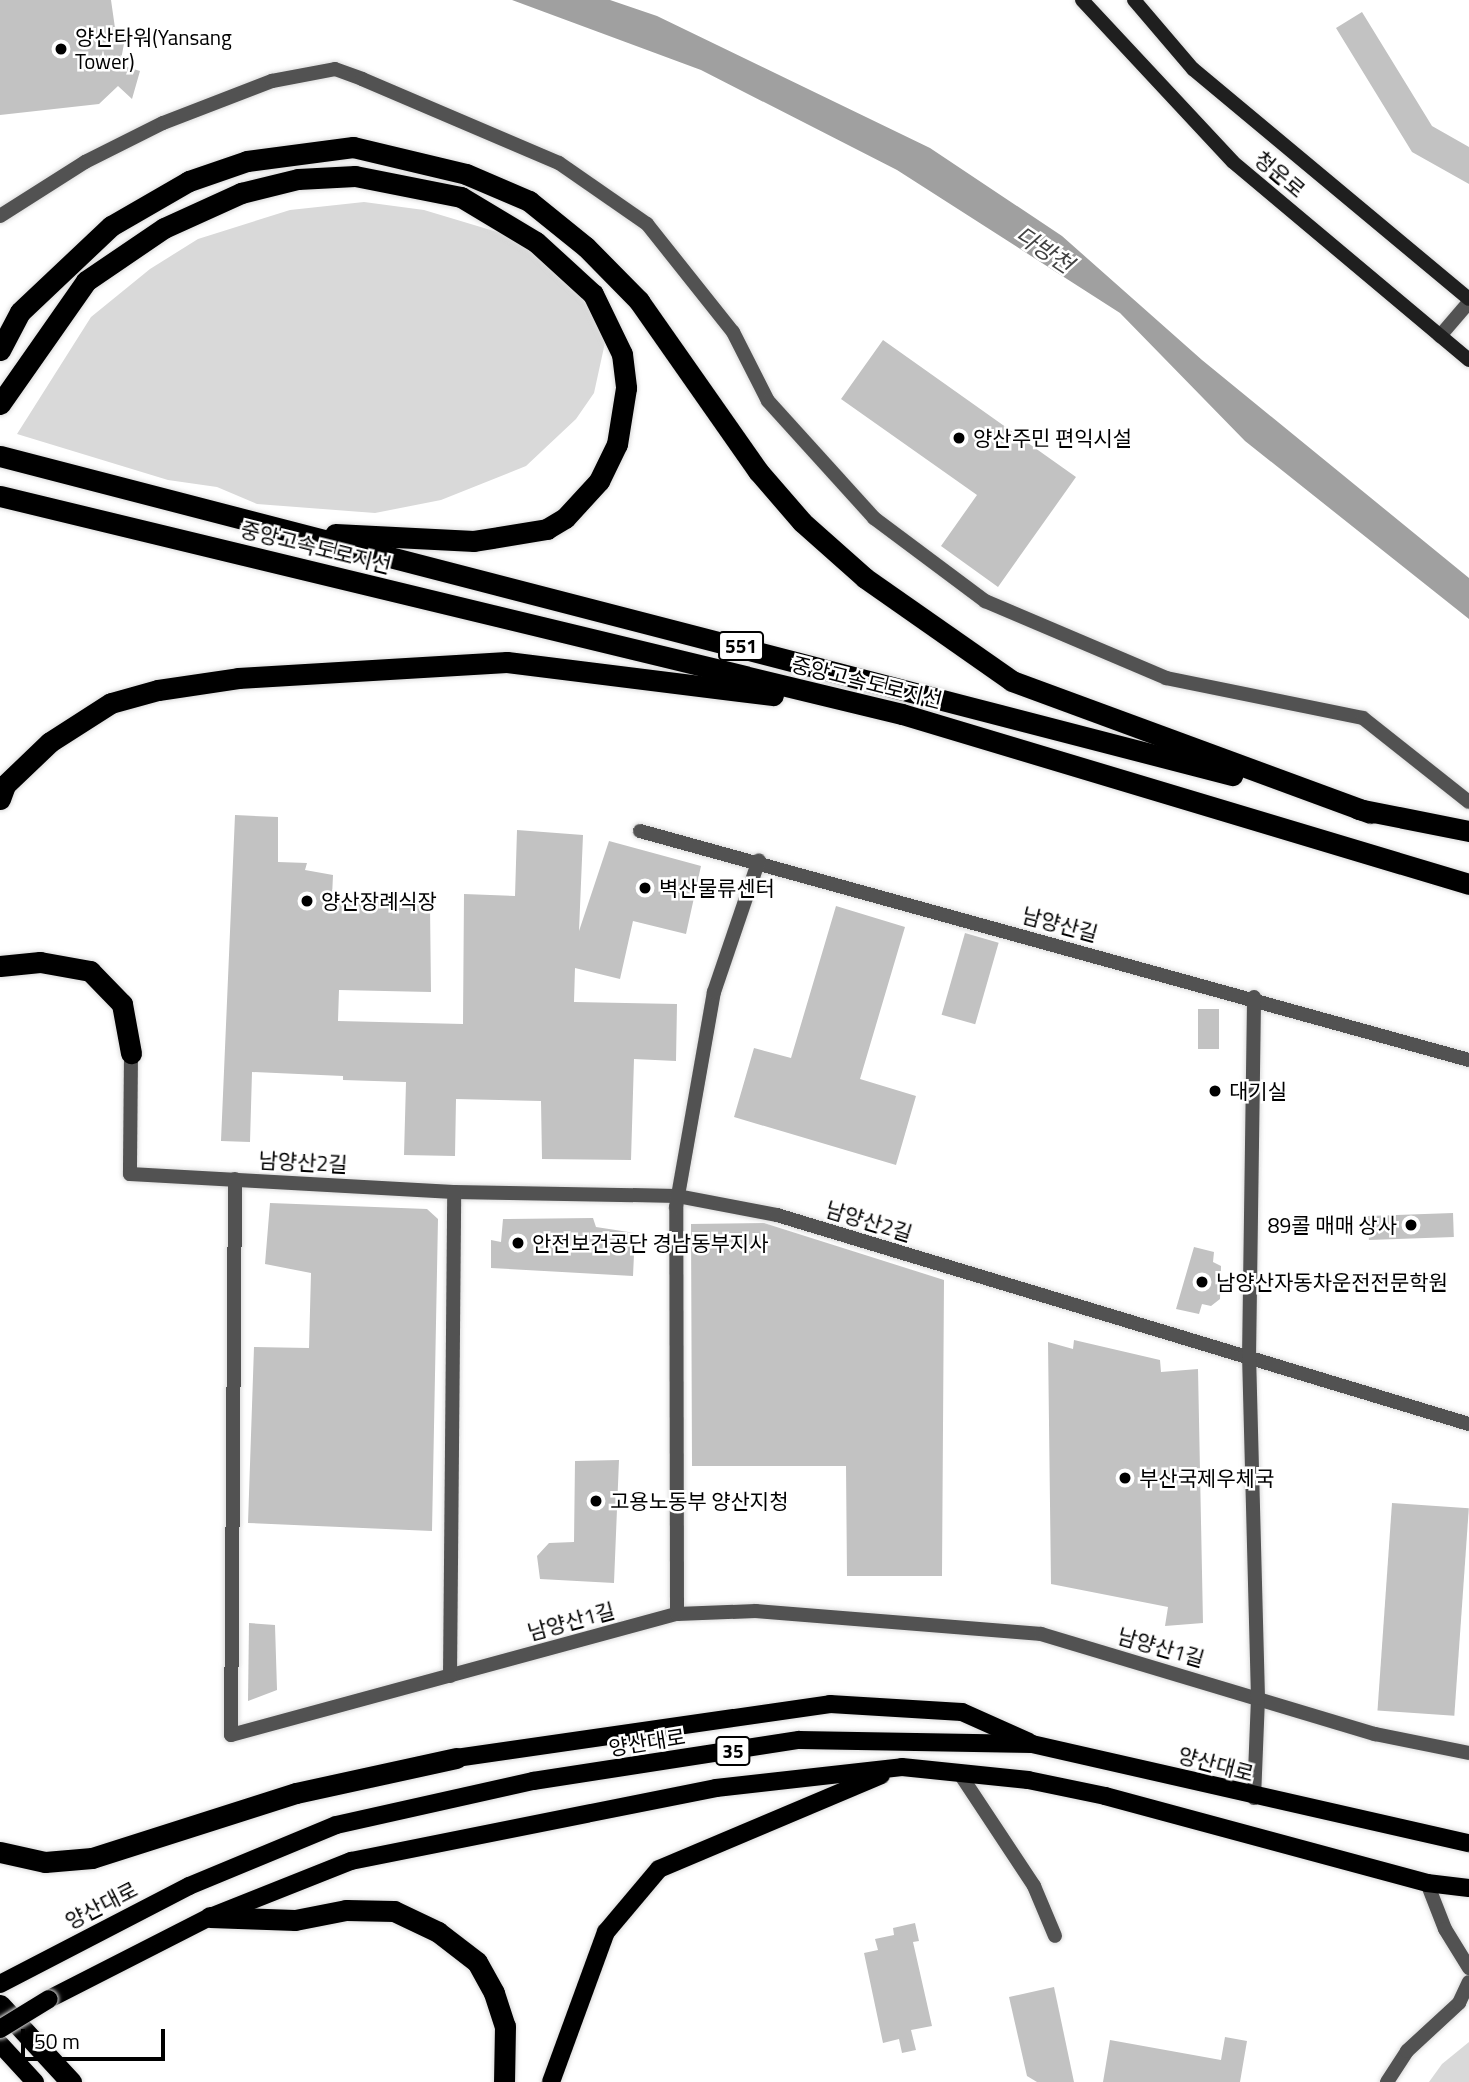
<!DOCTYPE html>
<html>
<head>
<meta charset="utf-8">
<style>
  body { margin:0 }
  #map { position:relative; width:1469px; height:2082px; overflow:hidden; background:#fff; font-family:"Titillium Web","Noto Sans KR",sans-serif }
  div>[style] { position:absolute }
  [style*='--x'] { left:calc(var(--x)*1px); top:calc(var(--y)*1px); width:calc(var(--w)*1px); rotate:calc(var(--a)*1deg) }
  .green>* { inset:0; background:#d9d9d9 }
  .water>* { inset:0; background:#a0a0a0 }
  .building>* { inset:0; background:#c2c2c2; transform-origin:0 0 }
  .roads { filter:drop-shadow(0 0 2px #dbdbdb) drop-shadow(0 0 2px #dbdbdb) }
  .minor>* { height:14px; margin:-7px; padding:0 7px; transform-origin:7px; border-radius:7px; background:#525252 }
  .tertiary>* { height:14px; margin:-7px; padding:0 7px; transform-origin:7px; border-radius:7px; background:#525252 }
  .secondary>* { height:14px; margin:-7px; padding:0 7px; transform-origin:7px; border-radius:7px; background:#1f1f1f }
  .primary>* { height:18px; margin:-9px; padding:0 9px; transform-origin:9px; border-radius:9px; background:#000 }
  .motorway>* { height:21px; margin:-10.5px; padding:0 10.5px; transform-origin:10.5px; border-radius:10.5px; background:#000 }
  .bridges { filter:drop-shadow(0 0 2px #dbdbdb) drop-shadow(0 0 2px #dbdbdb) }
  .primary-bridge>* { height:18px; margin:-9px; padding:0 9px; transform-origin:9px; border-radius:9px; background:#000 }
  .dots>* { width:19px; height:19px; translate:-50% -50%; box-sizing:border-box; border:4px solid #fff; border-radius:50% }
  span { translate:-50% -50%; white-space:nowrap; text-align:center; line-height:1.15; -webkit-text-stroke:5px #fff; paint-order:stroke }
  .shield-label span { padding:2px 5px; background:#fff; border:2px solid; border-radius:5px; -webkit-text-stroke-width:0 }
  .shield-label { font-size:19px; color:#000; font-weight:700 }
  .poi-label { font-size:21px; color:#000 }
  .left { translate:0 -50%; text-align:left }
  .right { translate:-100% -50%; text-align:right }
  .street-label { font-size:21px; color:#000 }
  .water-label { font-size:23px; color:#414141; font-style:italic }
  .scale { position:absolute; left:21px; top:2029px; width:144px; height:32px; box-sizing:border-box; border:4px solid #000; border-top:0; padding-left:9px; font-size:21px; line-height:24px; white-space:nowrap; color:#000; -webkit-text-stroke:5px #fff; paint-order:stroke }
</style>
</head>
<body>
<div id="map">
  <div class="green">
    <i style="clip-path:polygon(364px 202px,424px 210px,504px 234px,565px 273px,593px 298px,606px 338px,594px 393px,576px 419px,526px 466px,441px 500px,375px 513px,257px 504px,217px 487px,168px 480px,17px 434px,91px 317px,150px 269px,198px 239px,290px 210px)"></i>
    <i style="clip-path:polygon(1469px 2042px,1469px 2082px,1429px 2082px,1442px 2064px)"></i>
  </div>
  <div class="water">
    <i style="clip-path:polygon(512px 0,610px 0,657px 16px,930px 148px,1062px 236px,1202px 360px,1469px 578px,1469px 619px,1245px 441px,1120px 313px,897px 170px,701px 70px)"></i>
  </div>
  <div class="building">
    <i style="clip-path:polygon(0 0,111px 0,115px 28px,126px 33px,120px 65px,140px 71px,132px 99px,118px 86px,99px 104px,0 115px)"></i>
    <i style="clip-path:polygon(1362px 12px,1432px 126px,1469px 147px,1469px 184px,1412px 152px,1336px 28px)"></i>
    <i style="clip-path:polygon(883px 340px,1076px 477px,998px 587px,941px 546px,977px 495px,841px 399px)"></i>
    <i style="clip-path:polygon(235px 815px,278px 817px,278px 862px,307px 863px,305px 870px,333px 875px,332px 897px,430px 906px,431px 992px,339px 990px,338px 1021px,463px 1024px,464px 894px,515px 896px,517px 830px,583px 835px,579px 931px,609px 841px,701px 866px,686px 934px,633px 921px,620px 979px,575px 968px,574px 1002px,677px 1004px,676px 1061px,634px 1059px,631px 1160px,542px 1159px,541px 1101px,456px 1099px,455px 1156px,404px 1155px,406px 1082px,343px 1080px,343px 1076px,252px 1072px,250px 1142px,221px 1141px)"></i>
    <i style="clip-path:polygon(836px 906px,905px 927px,860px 1079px,916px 1096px,896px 1165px,734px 1117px,754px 1048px,791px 1058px)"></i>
    <i style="left:965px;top:933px;width:35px;height:85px;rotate:16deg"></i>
    <i style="left:1198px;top:1009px;width:21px;height:40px"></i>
    <i style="clip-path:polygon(270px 1203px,427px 1209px,438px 1219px,432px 1531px,248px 1523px,254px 1347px,309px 1348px,311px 1273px,265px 1264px)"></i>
    <i style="left:1453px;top:1213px;width:24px;height:85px;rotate:88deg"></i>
    <i style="clip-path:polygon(593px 1218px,596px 1227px,635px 1233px,633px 1276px,491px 1268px,491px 1240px,501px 1242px,503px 1219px)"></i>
    <i style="clip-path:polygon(764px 1223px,944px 1280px,942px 1576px,847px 1576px,846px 1466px,692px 1466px,691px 1224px)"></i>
    <i style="clip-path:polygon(1194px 1247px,1214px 1252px,1213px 1262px,1221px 1266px,1220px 1299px,1211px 1306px,1202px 1304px,1199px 1314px,1176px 1309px)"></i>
    <i style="clip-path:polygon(1074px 1340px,1160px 1360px,1161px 1372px,1198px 1369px,1203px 1623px,1165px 1626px,1168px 1607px,1051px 1584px,1048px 1342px,1073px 1349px)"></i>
    <i style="clip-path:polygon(619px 1460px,614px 1583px,540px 1579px,537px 1556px,549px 1543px,574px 1542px,575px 1461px)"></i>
    <i style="left:1392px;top:1503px;width:77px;height:208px;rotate:4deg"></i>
    <i style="clip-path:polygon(249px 1623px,275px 1625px,277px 1690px,248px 1701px)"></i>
    <i style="clip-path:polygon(915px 1923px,919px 1941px,913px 1942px,932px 2026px,911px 2030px,916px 2050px,902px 2053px,899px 2039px,883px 2043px,864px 1953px,878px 1950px,875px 1939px,894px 1935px,893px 1928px)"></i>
    <i style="clip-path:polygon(1054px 1987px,1074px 2082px,1037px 2082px,1027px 2076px,1009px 1997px)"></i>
    <i style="clip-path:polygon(1225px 2037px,1247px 2041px,1240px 2082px,1103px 2082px,1110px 2040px,1221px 2060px)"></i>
  </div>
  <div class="roads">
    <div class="minor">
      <i style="--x:0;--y:216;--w:101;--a:-32.4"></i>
      <i style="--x:85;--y:162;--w:87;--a:-26.6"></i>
      <i style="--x:163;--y:123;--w:117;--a:-21.1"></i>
      <i style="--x:272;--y:81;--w:64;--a:-10.8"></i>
      <i style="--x:335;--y:69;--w:29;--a:20"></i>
      <i style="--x:362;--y:79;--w:214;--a:23.1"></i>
      <i style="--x:559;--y:163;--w:107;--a:34.7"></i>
      <i style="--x:647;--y:224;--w:138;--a:51.5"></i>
      <i style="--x:733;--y:332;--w:77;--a:63.1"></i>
      <i style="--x:768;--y:401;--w:158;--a:47.8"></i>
      <i style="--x:874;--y:518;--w:139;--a:36.8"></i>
      <i style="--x:985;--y:601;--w:197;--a:23"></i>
      <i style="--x:1166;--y:678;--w:201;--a:11.5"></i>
      <i style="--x:1363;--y:718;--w:135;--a:38.4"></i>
      <i style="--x:640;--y:831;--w:860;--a:15.44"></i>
      <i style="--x:131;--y:1053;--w:121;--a:90.5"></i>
      <i style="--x:130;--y:1174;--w:324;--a:3.2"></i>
      <i style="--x:454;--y:1192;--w:223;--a:1"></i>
      <i style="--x:677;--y:1196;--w:102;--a:10.8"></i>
      <i style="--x:777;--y:1215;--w:723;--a:16.81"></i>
      <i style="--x:235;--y:1179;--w:556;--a:90.41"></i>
      <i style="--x:231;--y:1735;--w:462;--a:-15.2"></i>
      <i style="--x:677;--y:1614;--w:79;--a:-2.2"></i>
      <i style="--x:756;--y:1611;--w:286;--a:4.6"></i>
      <i style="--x:1041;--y:1634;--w:349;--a:16.7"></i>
      <i style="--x:1375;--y:1734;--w:96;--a:11.4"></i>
      <i style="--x:677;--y:1614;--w:407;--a:-90.1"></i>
      <i style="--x:676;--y:1207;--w:218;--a:-80"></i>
      <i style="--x:714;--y:992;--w:139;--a:-71.2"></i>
      <i style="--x:450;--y:1676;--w:484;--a:-89.5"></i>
      <i style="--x:958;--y:1771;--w:138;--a:56.5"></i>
      <i style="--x:1034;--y:1886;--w:54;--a:67.2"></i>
      <i style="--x:1254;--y:1798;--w:100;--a:-87.7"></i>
      <i style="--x:1258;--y:1698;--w:339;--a:-91.5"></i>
      <i style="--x:1249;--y:1359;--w:362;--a:-89.2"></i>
      <i style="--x:1427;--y:1883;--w:49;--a:68.6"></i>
      <i style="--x:1445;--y:1929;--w:46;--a:58.4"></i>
      <i style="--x:1387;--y:2082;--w:37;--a:-57"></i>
      <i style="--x:1407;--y:2051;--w:71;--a:-42.7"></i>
      <i style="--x:1459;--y:2003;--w:23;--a:-65"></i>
    </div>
    <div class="tertiary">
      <i style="--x:1440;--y:336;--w:45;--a:-49.5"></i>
    </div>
    <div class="secondary">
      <i style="--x:1082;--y:0;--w:221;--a:47"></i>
      <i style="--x:1233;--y:162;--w:308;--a:40"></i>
      <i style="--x:1134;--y:0;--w:91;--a:49.5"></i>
      <i style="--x:1193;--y:69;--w:359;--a:39.8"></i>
    </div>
    <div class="primary">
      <i style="--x:456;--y:1758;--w:378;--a:-8.2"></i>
      <i style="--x:830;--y:1704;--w:132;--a:3.5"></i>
      <i style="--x:962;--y:1712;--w:73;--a:24.1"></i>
      <i style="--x:0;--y:1984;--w:213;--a:-27.4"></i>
      <i style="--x:189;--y:1886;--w:159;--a:-22.5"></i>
      <i style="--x:336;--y:1825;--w:202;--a:-12.6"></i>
      <i style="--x:533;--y:1781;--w:269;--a:-8.8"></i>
      <i style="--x:799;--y:1740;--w:233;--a:1"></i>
      <i style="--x:1032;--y:1744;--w:448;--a:12.8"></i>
      <i style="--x:49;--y:1999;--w:181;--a:-27"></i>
      <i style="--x:210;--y:1917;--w:152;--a:-21.7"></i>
      <i style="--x:351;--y:1861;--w:372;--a:-11.3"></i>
      <i style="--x:716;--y:1788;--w:187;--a:-6.4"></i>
      <i style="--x:902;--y:1767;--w:127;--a:5.9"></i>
      <i style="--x:1028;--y:1780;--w:79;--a:11.7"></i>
      <i style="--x:1105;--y:1796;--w:334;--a:15.1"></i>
      <i style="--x:1427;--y:1883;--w:42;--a:6.8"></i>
      <i style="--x:0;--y:2044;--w:52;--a:47.4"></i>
      <i style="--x:551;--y:2082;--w:160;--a:-69.9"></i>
      <i style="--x:606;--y:1932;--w:82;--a:-49.9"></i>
      <i style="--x:659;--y:1869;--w:241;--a:-22.9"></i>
    </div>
    <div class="motorway">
      <i style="--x:0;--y:350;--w:43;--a:-62.2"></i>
      <i style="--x:20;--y:312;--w:125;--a:-43.4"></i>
      <i style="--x:111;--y:226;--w:90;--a:-30"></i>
      <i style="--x:189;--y:181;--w:61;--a:-19"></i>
      <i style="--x:247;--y:161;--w:107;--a:-7.5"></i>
      <i style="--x:353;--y:147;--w:116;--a:13.4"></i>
      <i style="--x:466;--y:174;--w:69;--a:23.2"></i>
      <i style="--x:529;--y:201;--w:73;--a:38.9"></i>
      <i style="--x:586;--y:247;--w:76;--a:45.5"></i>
      <i style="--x:639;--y:301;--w:208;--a:55"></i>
      <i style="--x:758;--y:471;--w:67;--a:49.2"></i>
      <i style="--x:802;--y:522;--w:84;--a:41.6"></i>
      <i style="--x:865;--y:578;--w:179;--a:35"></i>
      <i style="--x:1012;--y:681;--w:382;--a:20.2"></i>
      <i style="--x:0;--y:404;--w:150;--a:-55"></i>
      <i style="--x:86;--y:281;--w:94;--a:-34.2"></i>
      <i style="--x:164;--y:228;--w:85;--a:-24.4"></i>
      <i style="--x:241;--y:193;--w:59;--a:-13.8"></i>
      <i style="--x:298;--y:179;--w:57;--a:-3"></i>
      <i style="--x:355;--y:176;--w:108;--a:11.2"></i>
      <i style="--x:461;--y:197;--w:87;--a:31"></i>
      <i style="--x:536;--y:242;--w:77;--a:42.4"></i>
      <i style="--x:593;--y:294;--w:67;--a:64.2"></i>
      <i style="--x:622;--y:354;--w:34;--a:83"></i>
      <i style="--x:626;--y:388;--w:57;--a:99.1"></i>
      <i style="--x:617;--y:444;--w:41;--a:115.9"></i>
      <i style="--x:599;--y:481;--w:50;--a:132.6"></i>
      <i style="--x:565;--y:518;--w:21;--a:149"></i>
      <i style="--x:547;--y:529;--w:74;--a:170.7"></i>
      <i style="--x:474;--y:541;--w:139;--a:-177.1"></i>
      <i style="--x:0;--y:456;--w:1273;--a:14.52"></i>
      <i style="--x:0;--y:496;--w:928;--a:13.59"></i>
      <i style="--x:902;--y:714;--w:592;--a:16.69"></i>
      <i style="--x:0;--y:799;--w:15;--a:-70"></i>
      <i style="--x:5;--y:785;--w:62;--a:-43.7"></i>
      <i style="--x:50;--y:742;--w:72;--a:-32.6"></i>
      <i style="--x:111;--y:703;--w:49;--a:-15.5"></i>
      <i style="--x:158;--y:690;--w:81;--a:-8.5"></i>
      <i style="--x:238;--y:678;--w:269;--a:-3.4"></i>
      <i style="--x:507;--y:662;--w:268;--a:7.1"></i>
      <i style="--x:1358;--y:809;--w:113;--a:11.2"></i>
      <i style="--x:0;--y:966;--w:40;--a:-5.7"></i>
      <i style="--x:40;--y:962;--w:51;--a:10.2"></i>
      <i style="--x:90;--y:971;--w:46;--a:45.9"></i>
      <i style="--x:122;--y:1004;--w:50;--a:79.6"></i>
      <i style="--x:0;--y:1852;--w:46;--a:12.5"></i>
      <i style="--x:45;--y:1862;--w:47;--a:-4.9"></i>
      <i style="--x:92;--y:1858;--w:214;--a:-17.7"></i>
      <i style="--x:296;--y:1793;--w:164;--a:-12.3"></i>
      <i style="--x:210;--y:1917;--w:85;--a:2"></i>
      <i style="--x:295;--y:1920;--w:52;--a:-11.1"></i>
      <i style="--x:346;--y:1910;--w:48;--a:1.2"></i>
      <i style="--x:394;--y:1911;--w:49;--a:25.5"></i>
      <i style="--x:438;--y:1932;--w:49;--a:37.6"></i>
      <i style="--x:477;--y:1962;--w:35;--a:61"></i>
      <i style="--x:494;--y:1993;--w:35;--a:72"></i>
      <i style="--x:505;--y:2026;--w:56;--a:91"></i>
      <i style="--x:0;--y:2005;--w:105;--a:47.3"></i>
    </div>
  </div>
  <div class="bridges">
    <div class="primary-bridge">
      <i style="--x:0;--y:2029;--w:57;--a:-31.5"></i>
    </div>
  </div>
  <div class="dots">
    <i style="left:61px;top:49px;background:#000"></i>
    <i style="left:959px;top:438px;background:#000"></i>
    <i style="left:645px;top:888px;background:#000"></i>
    <i style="left:307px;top:901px;background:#000"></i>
    <i style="left:1215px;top:1091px;background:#000"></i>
    <i style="left:1411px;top:1225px;background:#000"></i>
    <i style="left:518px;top:1243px;background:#000"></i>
    <i style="left:1202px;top:1282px;background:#000"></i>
    <i style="left:1125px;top:1478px;background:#000"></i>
    <i style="left:596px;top:1501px;background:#000"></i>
  </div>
  <div class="shield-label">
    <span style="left:741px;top:646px">551</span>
    <span style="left:733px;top:1751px">35</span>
  </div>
  <div class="poi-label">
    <span class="left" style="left:75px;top:49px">양산타워(Yansang<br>Tower)</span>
    <span class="left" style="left:973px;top:438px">양산주민 편익시설</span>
    <span class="left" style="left:659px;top:888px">벽산물류센터</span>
    <span class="left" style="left:321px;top:901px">양산장례식장</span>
    <span class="left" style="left:1229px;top:1091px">대기실</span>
    <span class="right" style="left:1397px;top:1225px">89콜 매매 상사</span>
    <span class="left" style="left:532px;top:1243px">안전보건공단 경남동부지사</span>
    <span class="left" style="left:1216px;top:1282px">남양산자동차운전전문학원</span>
    <span class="left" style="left:1139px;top:1478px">부산국제우체국</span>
    <span class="left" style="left:610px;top:1501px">고용노동부 양산지청</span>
  </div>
  <div class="street-label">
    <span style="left:1280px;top:174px;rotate:40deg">청운로</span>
    <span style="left:316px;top:547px;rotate:14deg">중앙고속도로지선</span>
    <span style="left:867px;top:682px;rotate:14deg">중앙고속도로지선</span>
    <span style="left:1060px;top:924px;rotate:15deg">남양산길</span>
    <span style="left:303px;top:1162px;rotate:3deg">남양산2길</span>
    <span style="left:869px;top:1221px;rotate:17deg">남양산2길</span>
    <span style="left:571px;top:1621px;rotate:-15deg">남양산1길</span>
    <span style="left:1161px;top:1647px;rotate:16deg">남양산1길</span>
    <span style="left:647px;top:1742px;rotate:-9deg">양산대로</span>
    <span style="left:1216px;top:1764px;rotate:15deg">양산대로</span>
    <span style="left:101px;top:1905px;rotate:-27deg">양산대로</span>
  </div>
  <div class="water-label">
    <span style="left:1044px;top:250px;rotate:34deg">다방천</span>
  </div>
  <div class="scale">50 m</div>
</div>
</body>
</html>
